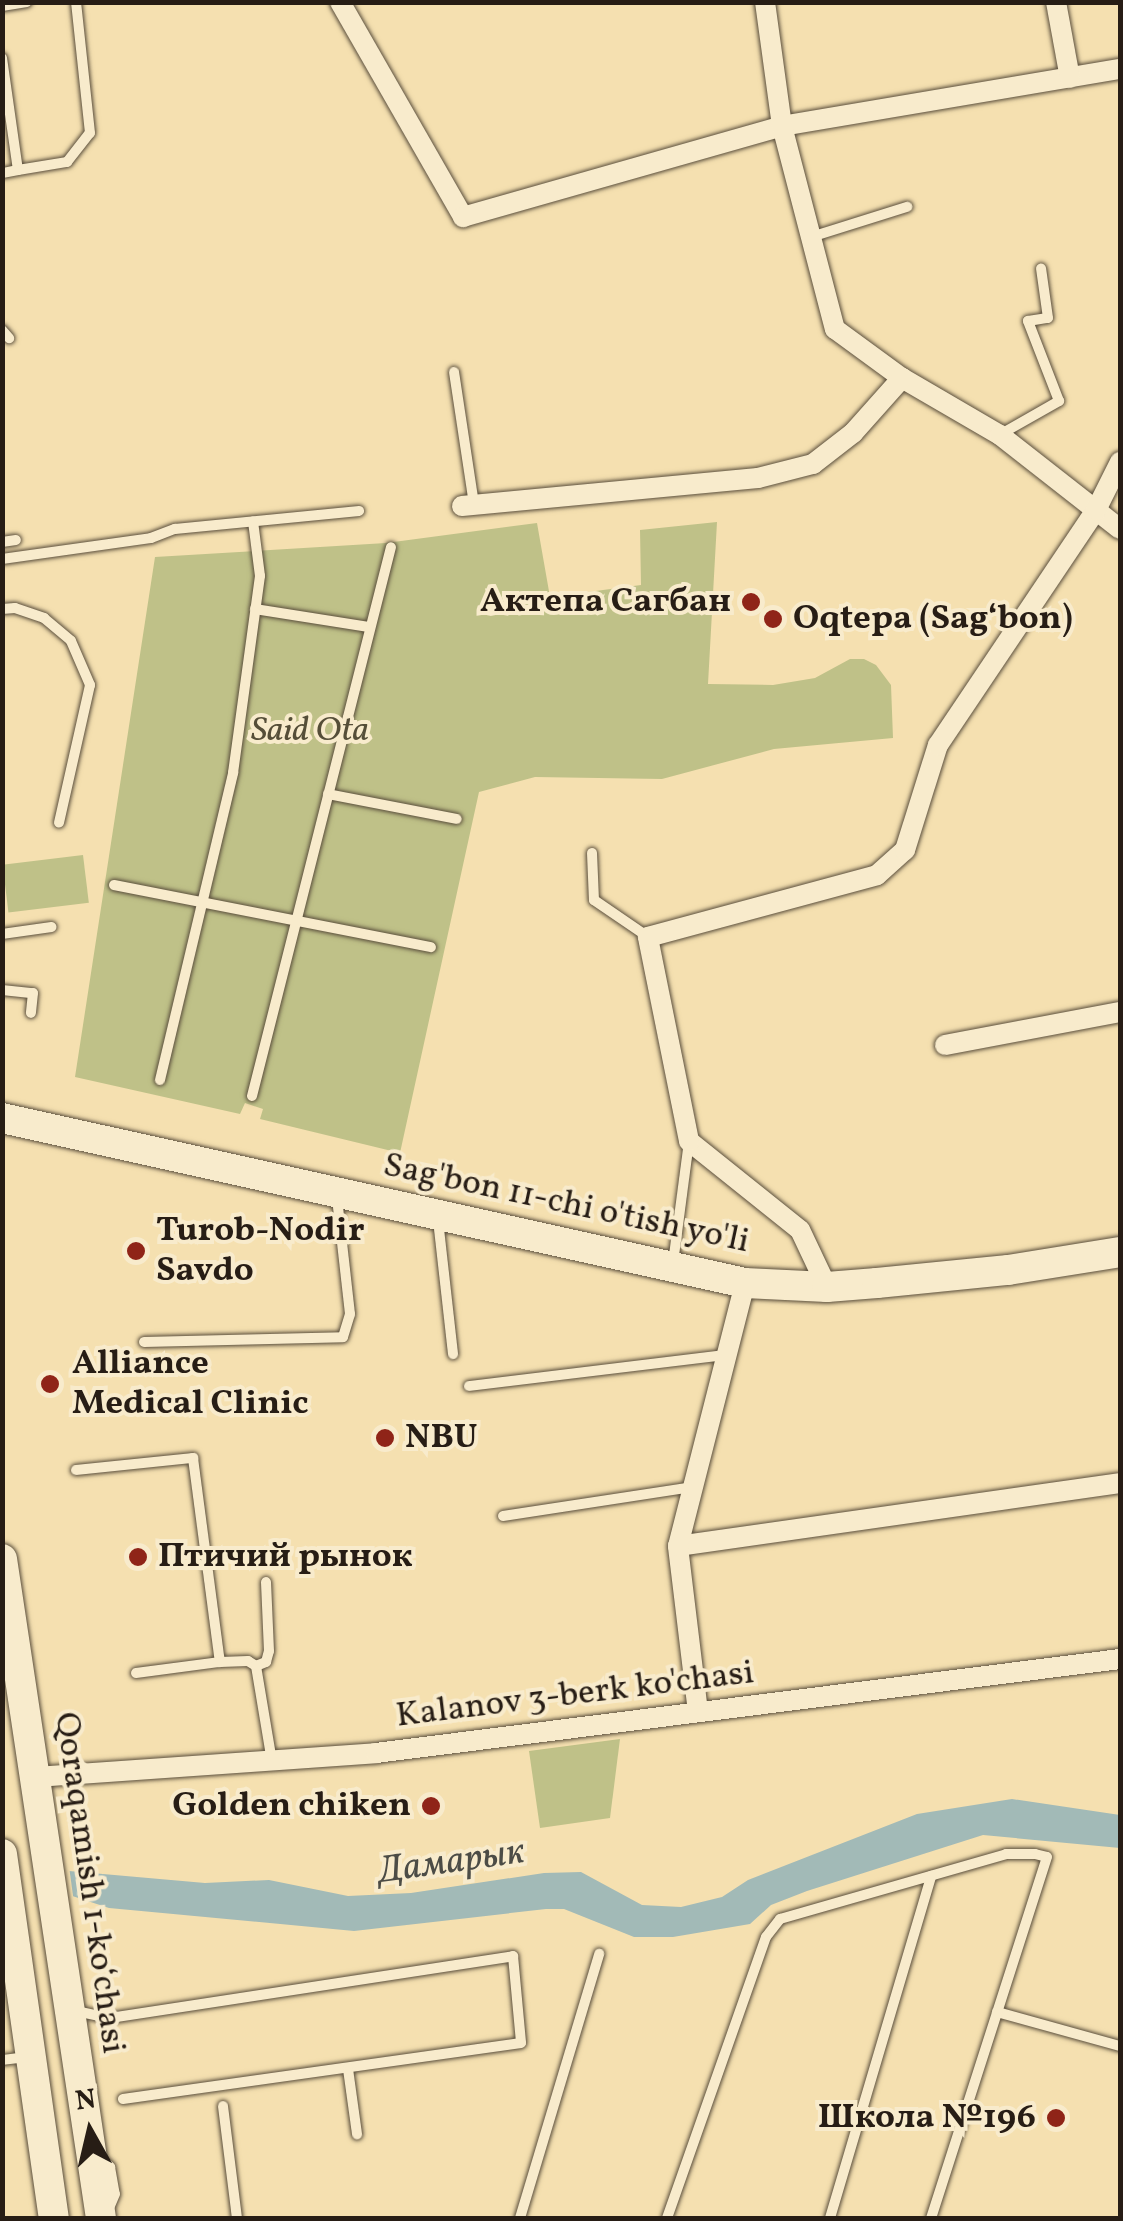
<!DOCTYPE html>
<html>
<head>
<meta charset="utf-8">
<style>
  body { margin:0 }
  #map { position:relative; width:1123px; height:2221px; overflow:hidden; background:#f5e0b0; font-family:Vollkorn,serif }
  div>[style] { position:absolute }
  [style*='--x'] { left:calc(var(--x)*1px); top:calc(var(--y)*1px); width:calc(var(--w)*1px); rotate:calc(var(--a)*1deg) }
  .green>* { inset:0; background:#bfc188; transform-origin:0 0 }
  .water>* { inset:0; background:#a2bab7 }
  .pier>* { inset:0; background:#f5e0b0 }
  .roads { filter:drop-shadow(0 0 2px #5a4e3c) drop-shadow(0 0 2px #5a4e3c) }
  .lane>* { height:10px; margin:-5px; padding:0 5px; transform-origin:5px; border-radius:5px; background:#f8ebcc }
  .street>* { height:20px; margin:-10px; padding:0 10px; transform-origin:10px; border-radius:10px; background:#f8ebcc }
  .secondary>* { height:30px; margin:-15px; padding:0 15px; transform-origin:15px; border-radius:15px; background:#f8ebcc }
  .dots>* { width:28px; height:28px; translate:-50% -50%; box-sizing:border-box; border:5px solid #f8ebcc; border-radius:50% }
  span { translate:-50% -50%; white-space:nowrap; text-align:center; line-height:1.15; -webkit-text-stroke:8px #f8ebcc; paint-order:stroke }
  .poi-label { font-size:35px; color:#271d15; font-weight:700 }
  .right { translate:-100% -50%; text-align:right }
  .left { translate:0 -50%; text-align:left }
  .park-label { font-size:35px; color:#554e38; font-style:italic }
  .street-label { font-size:35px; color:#271d15 }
  .water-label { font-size:38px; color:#4c4c46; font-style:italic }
  .frame { position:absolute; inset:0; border:5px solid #271d15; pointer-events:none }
  .north { position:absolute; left:40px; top:2081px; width:100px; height:100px; -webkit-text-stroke:8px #f8ebcc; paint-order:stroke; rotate:352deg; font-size:28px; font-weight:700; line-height:40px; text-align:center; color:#271d15 }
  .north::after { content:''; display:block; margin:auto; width:35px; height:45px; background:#271d15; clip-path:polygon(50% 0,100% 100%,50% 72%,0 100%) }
</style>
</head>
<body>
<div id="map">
  <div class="green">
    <i style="clip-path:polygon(717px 522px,708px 684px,773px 685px,815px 678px,850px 659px,864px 659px,876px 665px,891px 685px,893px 738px,774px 749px,662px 779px,535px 777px,479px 792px,400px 1153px,260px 1119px,263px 1109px,245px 1103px,240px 1114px,75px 1077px,155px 557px,386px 543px,537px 523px,550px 597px,641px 585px,640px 530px)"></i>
    <i style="left:83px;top:855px;width:48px;height:81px;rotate:83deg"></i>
    <i style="clip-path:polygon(620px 1739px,610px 1818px,540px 1828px,529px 1751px)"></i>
  </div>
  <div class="water">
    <i style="clip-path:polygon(1012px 1799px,1120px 1815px,1120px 1848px,983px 1835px,807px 1891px,771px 1905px,750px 1924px,673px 1937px,634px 1937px,564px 1909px,546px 1909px,354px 1931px,109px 1908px,2px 1873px,69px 1871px,205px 1883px,269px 1880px,348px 1896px,411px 1893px,544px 1873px,581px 1872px,642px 1905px,681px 1907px,722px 1897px,748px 1880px,917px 1814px)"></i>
  </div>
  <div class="pier">
    <i style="clip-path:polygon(69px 1866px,74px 1903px,2px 1910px,2px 1868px)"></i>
  </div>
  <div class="roads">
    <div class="lane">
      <i style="--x:2;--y:6;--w:25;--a:-9"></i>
      <i style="--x:2;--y:58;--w:113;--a:81.9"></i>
      <i style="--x:18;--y:170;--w:16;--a:169"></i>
      <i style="--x:18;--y:170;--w:50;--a:-9.3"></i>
      <i style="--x:67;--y:162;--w:37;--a:-52"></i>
      <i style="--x:90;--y:133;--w:132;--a:-96.1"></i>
      <i style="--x:811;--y:237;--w:101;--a:-17.4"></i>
      <i style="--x:2;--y:330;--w:11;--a:49"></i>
      <i style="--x:454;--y:372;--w:134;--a:81.4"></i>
      <i style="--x:1001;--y:434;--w:67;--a:-29.6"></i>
      <i style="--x:1059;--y:401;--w:86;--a:-111.2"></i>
      <i style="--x:1028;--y:321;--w:20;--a:-9"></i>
      <i style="--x:1048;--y:318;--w:50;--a:-98"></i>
      <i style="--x:2;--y:542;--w:14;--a:-8"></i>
      <i style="--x:2;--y:559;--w:150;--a:-8"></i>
      <i style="--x:151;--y:538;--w:26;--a:-21"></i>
      <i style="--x:175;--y:529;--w:185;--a:-5.6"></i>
      <i style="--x:2;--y:609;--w:13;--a:-4"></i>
      <i style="--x:15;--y:608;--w:31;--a:19"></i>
      <i style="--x:44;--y:618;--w:35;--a:40"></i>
      <i style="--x:71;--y:641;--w:48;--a:66.6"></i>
      <i style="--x:90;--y:685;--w:141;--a:102.7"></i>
      <i style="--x:255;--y:609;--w:115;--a:9"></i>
      <i style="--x:328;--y:794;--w:131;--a:11"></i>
      <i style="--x:592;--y:853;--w:47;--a:87.6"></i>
      <i style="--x:594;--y:900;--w:65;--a:34.4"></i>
      <i style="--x:114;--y:885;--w:323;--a:11.1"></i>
      <i style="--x:2;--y:934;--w:50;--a:-8"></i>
      <i style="--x:2;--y:990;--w:31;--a:6"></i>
      <i style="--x:33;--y:993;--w:20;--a:96"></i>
      <i style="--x:160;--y:1080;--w:316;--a:-76.6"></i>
      <i style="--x:233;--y:773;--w:199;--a:-82.2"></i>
      <i style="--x:260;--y:576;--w:55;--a:-97.3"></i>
      <i style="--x:252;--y:1096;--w:566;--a:-75.79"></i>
      <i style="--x:438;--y:1220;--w:135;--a:83.6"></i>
      <i style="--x:673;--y:1263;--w:123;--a:-82.5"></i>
      <i style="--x:144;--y:1342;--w:199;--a:-1.4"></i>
      <i style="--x:343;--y:1337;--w:24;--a:-73"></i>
      <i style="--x:350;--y:1314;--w:117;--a:-96.4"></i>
      <i style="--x:469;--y:1386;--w:259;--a:-6.9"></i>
      <i style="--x:76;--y:1470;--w:118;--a:-5.9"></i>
      <i style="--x:193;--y:1458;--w:206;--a:82.5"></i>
      <i style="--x:503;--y:1516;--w:191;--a:-8.7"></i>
      <i style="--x:256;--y:1666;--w:11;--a:-22"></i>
      <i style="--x:266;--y:1662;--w:11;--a:-75"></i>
      <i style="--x:269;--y:1651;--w:69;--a:-92.5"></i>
      <i style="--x:136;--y:1673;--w:85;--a:-7.5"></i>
      <i style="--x:220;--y:1662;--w:28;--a:-2"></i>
      <i style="--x:248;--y:1661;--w:9;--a:32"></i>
      <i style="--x:256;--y:1666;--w:97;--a:80.5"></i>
      <i style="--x:76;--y:2011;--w:35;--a:12"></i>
      <i style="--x:110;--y:2018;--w:408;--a:-8.7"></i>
      <i style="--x:513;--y:1956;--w:87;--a:84.7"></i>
      <i style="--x:521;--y:2043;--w:402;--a:172"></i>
      <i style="--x:997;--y:2012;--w:128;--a:15.5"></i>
      <i style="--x:2;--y:2060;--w:24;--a:-7"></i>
      <i style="--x:348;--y:2069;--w:66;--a:82.1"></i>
      <i style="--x:223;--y:2106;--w:113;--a:82.9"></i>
      <i style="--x:99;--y:2156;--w:16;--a:45"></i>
      <i style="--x:110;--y:2167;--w:27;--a:80"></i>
      <i style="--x:115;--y:2194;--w:15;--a:113"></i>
      <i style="--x:520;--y:2218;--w:276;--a:-73.3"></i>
      <i style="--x:667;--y:2218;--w:298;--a:-70.6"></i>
      <i style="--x:766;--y:1937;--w:23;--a:-52"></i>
      <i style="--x:780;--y:1919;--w:235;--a:-16"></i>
      <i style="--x:1006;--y:1854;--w:29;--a:0"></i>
      <i style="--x:1035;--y:1854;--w:12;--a:14"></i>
      <i style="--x:1047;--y:1857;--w:379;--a:107.8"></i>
      <i style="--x:830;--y:2218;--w:357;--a:-73.5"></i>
    </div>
    <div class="street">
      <i style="--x:340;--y:2;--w:248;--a:60.2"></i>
      <i style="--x:463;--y:217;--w:332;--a:-15.9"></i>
      <i style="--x:782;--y:126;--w:343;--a:-9.6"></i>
      <i style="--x:765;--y:2;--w:125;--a:82.2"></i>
      <i style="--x:782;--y:126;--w:210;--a:75.4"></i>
      <i style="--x:835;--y:329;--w:83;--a:36.2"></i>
      <i style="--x:902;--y:378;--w:113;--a:30.2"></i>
      <i style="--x:1000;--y:435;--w:152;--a:38.1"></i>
      <i style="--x:1056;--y:2;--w:77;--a:79.6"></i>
      <i style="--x:462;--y:506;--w:297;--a:-5.4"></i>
      <i style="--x:758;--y:478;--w:57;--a:-14.3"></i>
      <i style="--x:813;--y:464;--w:51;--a:-37.8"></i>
      <i style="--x:853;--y:433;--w:74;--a:-48.3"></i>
      <i style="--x:945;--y:1045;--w:178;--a:-10.7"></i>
      <i style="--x:827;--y:1287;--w:63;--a:-115.3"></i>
      <i style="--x:800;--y:1230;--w:142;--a:-141.3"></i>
      <i style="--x:689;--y:1141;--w:208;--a:-101.4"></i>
      <i style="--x:648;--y:937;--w:237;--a:-15.1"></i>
      <i style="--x:877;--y:875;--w:38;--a:-42"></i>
      <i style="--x:905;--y:850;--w:110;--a:-72.6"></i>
      <i style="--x:938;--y:745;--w:283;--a:-56.1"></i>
      <i style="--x:1096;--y:510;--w:54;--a:-63.4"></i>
      <i style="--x:678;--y:1546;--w:446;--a:-8.1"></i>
      <i style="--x:698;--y:1712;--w:167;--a:-96.9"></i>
      <i style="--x:678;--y:1546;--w:271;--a:-75.7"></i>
      <i style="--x:35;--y:1777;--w:342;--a:-4"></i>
      <i style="--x:376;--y:1753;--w:750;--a:-7.2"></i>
    </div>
    <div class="secondary">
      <i style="--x:2;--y:1118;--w:761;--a:12.52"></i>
      <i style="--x:745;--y:1283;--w:82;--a:2.8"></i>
      <i style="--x:827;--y:1287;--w:50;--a:-4.6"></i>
      <i style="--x:877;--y:1283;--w:132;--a:-5.7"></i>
      <i style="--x:1008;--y:1270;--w:113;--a:-9.1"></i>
      <i style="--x:2;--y:1559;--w:666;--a:81.46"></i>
      <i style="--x:2;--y:1854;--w:368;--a:81.9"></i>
    </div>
  </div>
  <div class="dots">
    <i style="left:751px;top:602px;background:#8f2418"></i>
    <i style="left:773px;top:619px;background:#8f2418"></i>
    <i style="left:136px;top:1251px;background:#8f2418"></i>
    <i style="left:50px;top:1384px;background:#8f2418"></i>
    <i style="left:385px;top:1438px;background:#8f2418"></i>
    <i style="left:138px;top:1557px;background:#8f2418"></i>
    <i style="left:431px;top:1806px;background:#8f2418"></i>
    <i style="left:1056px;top:2118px;background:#8f2418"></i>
  </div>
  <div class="poi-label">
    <span class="right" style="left:731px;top:602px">Актепа Сагбан</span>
    <span class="left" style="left:793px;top:619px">Oqtepa (Sagʻbon)</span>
    <span class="left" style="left:156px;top:1251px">Turob-Nodir<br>Savdo</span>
    <span class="left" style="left:72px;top:1384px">Alliance<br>Medical Clinic</span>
    <span class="left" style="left:405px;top:1438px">NBU</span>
    <span class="left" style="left:158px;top:1557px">Птичий рынок</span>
    <span class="right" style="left:411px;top:1806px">Golden chiken</span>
    <span class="right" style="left:1036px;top:2118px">Школа №196</span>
  </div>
  <div class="park-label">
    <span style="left:310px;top:731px">Said Ota</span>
  </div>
  <div class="street-label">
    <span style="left:566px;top:1204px;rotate:12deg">Sag'bon 11-chi o'tish yo'li</span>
    <span style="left:575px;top:1695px;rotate:-7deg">Kalanov 3-berk ko'chasi</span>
    <span style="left:89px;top:1883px;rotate:82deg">Qoraqamish 1-koʻchasi</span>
  </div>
  <div class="water-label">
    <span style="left:451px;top:1863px;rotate:-8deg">Дамарык</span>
  </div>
  <div class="frame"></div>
  <div class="north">N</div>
</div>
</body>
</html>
